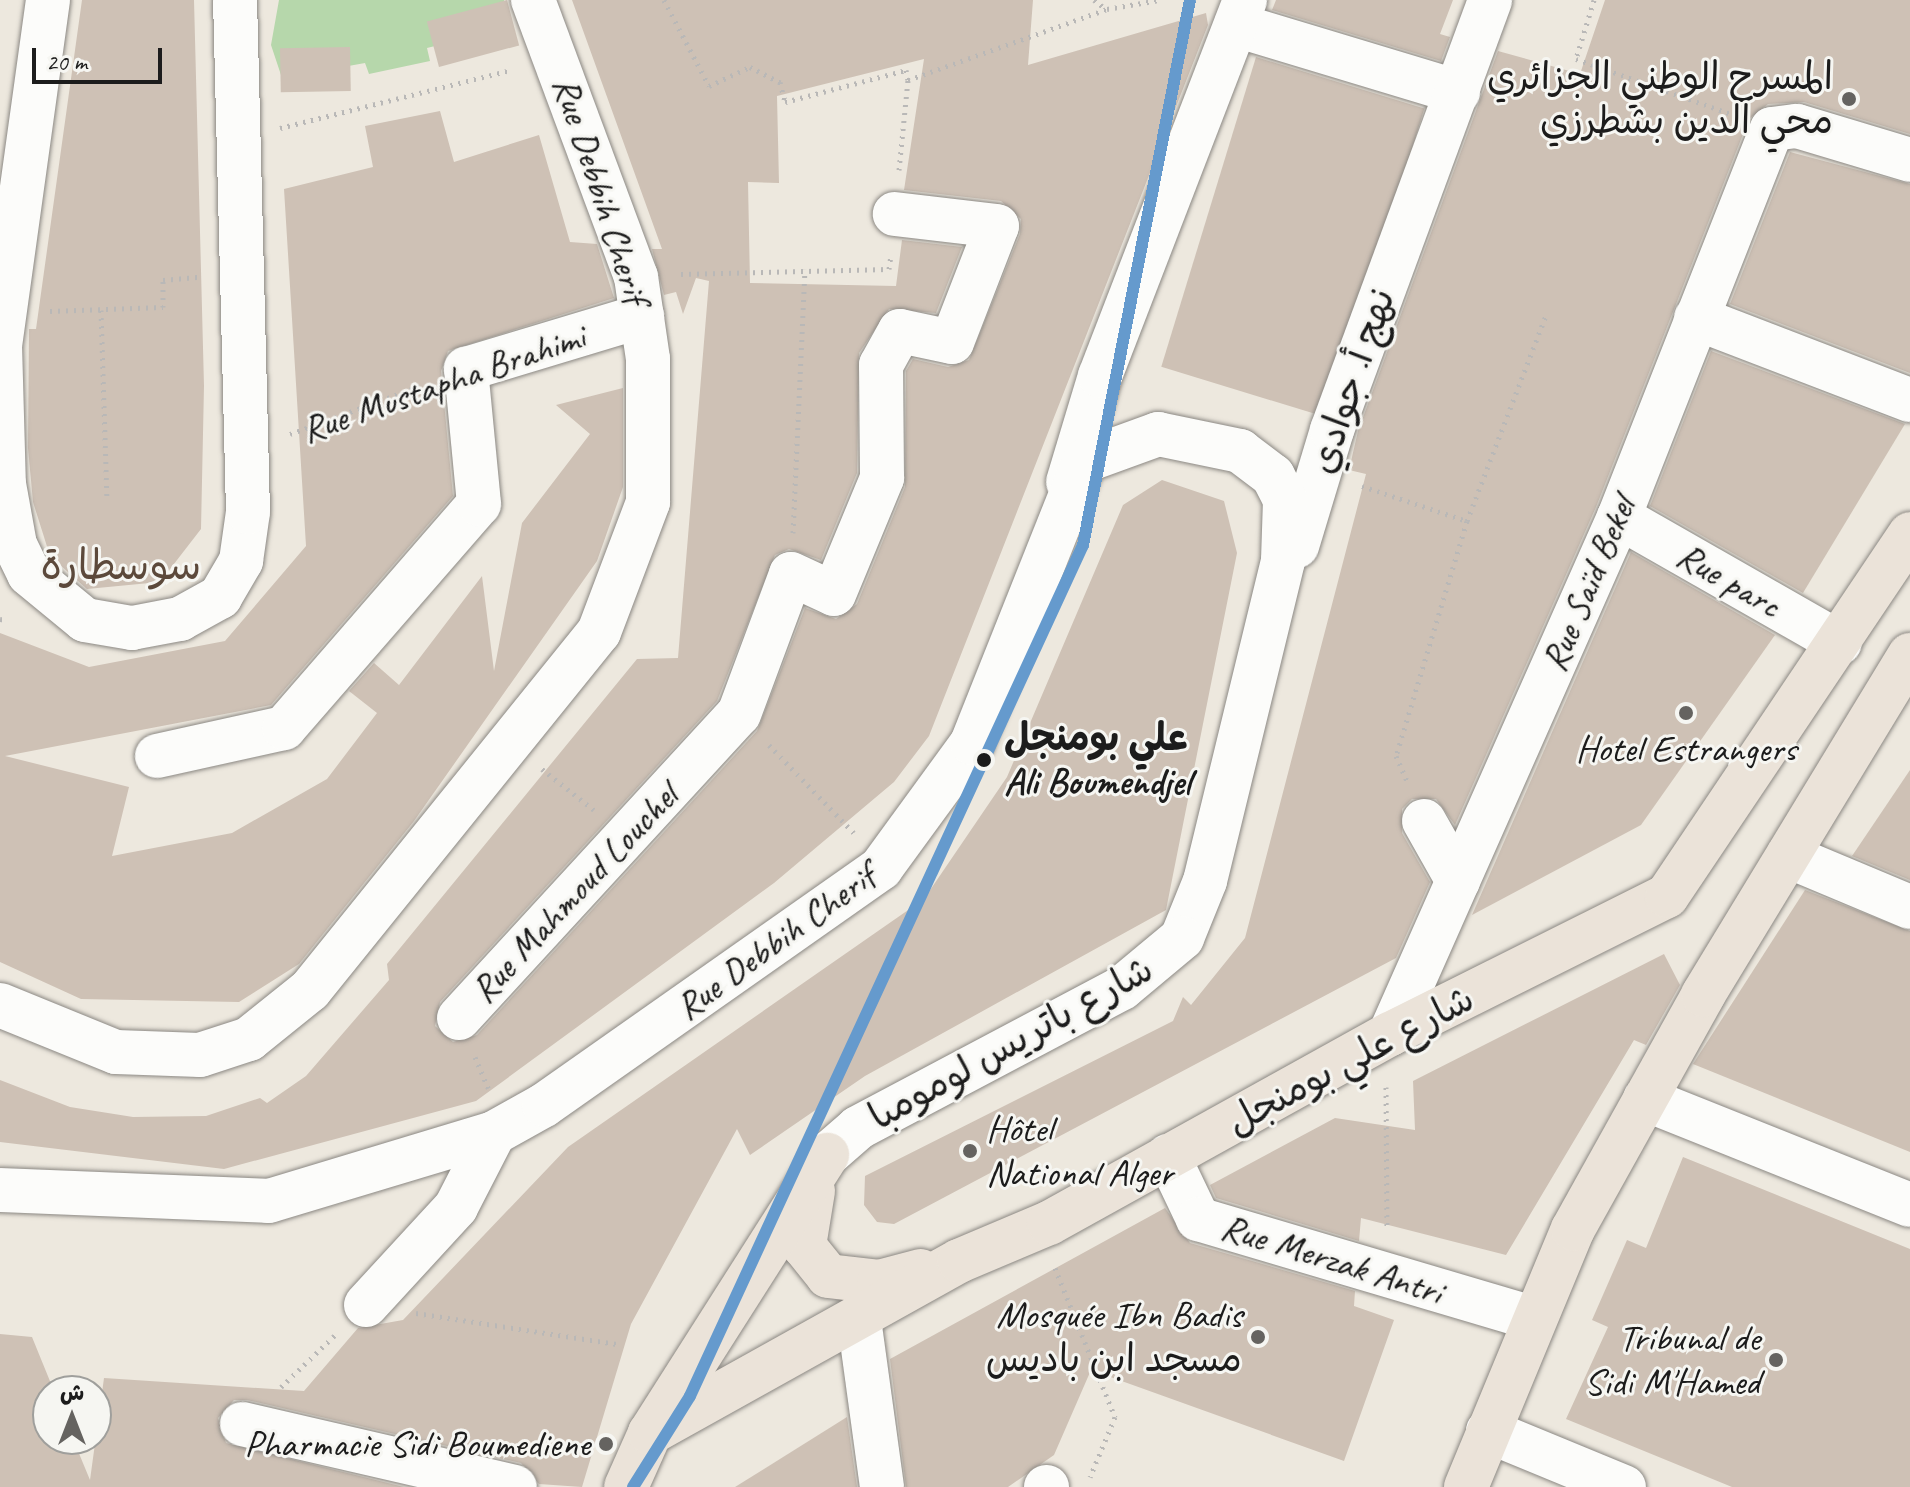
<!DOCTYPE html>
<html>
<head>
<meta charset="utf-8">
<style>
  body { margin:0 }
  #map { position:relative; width:1910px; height:1487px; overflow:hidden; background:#ede8de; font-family:Caveat,"Playpen Sans Arabic",sans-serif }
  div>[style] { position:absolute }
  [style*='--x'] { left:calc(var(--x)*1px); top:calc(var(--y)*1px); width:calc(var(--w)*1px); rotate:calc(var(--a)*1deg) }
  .green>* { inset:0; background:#b6d7ab }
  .building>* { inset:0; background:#cec1b5; transform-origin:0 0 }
  .path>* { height:5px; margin-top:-2.5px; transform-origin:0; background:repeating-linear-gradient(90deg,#b9b8b7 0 2px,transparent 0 8px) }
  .roads { filter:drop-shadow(0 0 2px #8b8883) drop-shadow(0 0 2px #8b8883) }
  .minor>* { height:44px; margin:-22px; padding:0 22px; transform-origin:22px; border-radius:22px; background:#fcfcfa }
  .major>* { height:44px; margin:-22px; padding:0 22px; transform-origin:22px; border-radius:22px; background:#ebe3d9 }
  .metro-1>* { height:12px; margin:-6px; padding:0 6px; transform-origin:6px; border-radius:6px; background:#659acd }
  .dots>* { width:22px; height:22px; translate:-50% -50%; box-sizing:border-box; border:4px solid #f6f6f2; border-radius:50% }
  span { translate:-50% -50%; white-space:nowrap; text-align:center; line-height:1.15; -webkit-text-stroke:6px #f6f6f2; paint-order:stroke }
  .poi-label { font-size:38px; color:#1c1c1c }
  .right { translate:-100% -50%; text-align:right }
  .left { translate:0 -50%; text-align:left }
  .street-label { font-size:38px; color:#1c1c1c }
  .stop-label { font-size:38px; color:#1c1c1c; font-weight:700 }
  .quarter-label { font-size:42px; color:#5c493b }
  .north { position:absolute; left:32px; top:1375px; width:80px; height:80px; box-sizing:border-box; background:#f6f6f2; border:2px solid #9f9f9c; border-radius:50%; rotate:0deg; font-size:22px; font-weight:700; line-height:32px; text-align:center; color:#1c1c1c }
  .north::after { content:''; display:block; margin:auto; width:28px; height:36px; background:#656360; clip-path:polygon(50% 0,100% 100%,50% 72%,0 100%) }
  .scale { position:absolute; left:32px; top:48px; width:130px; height:36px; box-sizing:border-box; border:4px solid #1c1c1c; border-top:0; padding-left:10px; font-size:24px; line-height:28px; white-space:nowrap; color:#1c1c1c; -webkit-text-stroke:6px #f6f6f2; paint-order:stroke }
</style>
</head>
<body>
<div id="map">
  <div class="green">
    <i style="clip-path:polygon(279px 0,504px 0,511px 27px,427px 48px,430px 61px,369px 74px,365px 63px,282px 78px,271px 45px)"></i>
  </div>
  <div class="building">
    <i style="clip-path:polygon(82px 0,194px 0,204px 386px,201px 529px,160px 582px,87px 589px,50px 556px,33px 502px,28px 448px,29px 329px,36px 329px)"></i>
    <i style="left:507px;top:0;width:47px;height:83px;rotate:75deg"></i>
    <i style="clip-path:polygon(evenodd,572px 0,1033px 0,1028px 65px,1206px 13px,1208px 25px,929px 736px,894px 782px,774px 883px,476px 1101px,224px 1169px,0 1142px,0 1080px,70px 1107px,133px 1117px,206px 1116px,260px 1098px,267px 1103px,306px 1076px,389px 980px,387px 964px,637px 659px,678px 658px,709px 281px,696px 278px,683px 314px,676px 292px,664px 295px,652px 249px,662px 249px,572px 0,924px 59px,904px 190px,1001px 201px,1021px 219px,1020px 234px,969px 360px,948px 367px,913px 359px,906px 371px,905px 487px,857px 604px,836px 619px,805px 608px,757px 731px,477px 1035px,453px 1042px,435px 1026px,440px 1002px,717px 701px,775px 555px,789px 549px,821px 560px,857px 473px,859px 353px,889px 309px,936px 313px,962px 247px,902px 240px,896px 286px,750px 283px,748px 182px,779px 183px,777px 96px,924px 59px)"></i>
    <i style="clip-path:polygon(1276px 0,1453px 0,1440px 34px,1450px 37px,1441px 61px,1272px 10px)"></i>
    <i style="clip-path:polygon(1605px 0,1910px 0,1910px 134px,1804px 102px,1768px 104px,1749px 119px,1596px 507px,1455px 825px,1436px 799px,1412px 799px,1402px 809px,1402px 833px,1430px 882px,1396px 958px,894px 1224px,877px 1222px,864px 1205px,865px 1176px,1173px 1021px,1183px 997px,1191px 1005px,1245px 938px,1366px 474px,1349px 470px,1358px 431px,1498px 51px,1580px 74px)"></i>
    <i style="left:350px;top:47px;width:44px;height:70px;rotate:89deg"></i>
    <i style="left:1256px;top:57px;width:176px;height:324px;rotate:17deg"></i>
    <i style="clip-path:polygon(440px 111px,454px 162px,539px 135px,570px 242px,597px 244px,614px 298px,448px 351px,441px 371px,453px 496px,271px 705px,5px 756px,129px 787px,112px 856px,232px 833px,327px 779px,377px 713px,349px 691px,374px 663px,399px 685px,482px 576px,494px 671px,522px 523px,590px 434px,556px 405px,623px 388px,623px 487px,597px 561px,414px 821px,299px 964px,239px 1002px,81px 999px,0 962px,0 633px,89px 667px,225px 641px,306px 546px,284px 189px,373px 167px,365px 126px)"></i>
    <i style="clip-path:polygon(1790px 152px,1910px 184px,1910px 373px,1730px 304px)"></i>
    <i style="clip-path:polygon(1711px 351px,1905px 424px,1803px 593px,1650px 506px)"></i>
    <i style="clip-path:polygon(1162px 480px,1224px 501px,1237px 553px,1166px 910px,865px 1076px,750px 1155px,737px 1129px,631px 1324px,582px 1487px,539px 1484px,521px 1463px,247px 1400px,234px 1400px,218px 1418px,226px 1443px,404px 1487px,0 1487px,0 1334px,32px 1337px,54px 1391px,48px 1391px,48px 1439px,73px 1439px,90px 1480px,104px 1378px,304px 1391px,358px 1328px,403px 1320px,568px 1147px,924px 899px,1007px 777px,1123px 505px)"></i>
    <i style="clip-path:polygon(1631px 552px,1775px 635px,1641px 825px,1472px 915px)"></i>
    <i style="clip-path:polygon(1910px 770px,1910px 880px,1852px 856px)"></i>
    <i style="clip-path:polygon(1805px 890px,1910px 931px,1910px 1152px,1693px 1064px)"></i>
    <i style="clip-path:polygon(1664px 954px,1680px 985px,1646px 1045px,1634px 1040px,1506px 1255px,1361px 1218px,1359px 1241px,1216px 1198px,1210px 1185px,1335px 1118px,1415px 1130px,1413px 1081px)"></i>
    <i style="clip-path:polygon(1683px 1157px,1910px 1249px,1910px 1487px,1732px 1487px,1566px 1419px,1608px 1327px,1592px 1320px,1627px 1240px,1646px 1248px)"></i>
    <i style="clip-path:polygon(1165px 1208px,1190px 1243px,1355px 1291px,1354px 1306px,1394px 1320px,1344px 1461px,1091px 1370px,1054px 1455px,1008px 1487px,906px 1487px,890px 1359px)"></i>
    <i style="clip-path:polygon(847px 1417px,857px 1487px,735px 1487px)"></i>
  </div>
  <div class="path">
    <i style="--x:664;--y:0;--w:97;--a:62.4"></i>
    <i style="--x:709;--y:86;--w:45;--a:-24.9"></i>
    <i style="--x:750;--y:67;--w:34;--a:27"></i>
    <i style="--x:780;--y:82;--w:21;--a:76"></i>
    <i style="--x:785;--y:102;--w:125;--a:-14.8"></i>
    <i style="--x:906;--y:70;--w:10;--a:79"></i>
    <i style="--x:1094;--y:0;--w:15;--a:37"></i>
    <i style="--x:1594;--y:0;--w:62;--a:107"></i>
    <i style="--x:1576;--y:59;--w:164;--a:19.5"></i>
    <i style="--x:280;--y:128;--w:238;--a:-14.1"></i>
    <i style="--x:899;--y:170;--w:90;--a:-84.3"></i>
    <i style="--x:908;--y:80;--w:211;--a:-19.6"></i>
    <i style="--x:1107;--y:9;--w:53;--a:-9.8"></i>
    <i style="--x:681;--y:274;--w:208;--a:-1.4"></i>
    <i style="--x:889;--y:269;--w:14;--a:-82"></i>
    <i style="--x:101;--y:310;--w:188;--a:88.2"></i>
    <i style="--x:50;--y:311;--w:113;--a:-2"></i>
    <i style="--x:163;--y:307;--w:27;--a:-90"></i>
    <i style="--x:163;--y:280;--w:37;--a:-5"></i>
    <i style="--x:290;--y:434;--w:142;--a:-20.2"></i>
    <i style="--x:1362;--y:486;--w:111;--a:18.4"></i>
    <i style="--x:1467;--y:521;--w:245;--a:106.8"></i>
    <i style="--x:1396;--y:756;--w:30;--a:66"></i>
    <i style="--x:1467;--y:521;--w:223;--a:-69"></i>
    <i style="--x:793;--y:533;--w:264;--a:-87.4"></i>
    <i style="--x:0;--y:619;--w:6;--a:9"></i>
    <i style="--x:769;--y:745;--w:122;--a:46"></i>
    <i style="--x:542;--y:769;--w:66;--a:38.3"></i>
    <i style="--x:475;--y:1057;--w:34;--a:67"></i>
    <i style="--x:1386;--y:1087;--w:142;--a:89.6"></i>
    <i style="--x:1055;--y:1268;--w:161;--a:68.1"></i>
    <i style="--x:1115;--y:1417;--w:65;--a:112.6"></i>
    <i style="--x:416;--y:1313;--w:203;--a:8.8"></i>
    <i style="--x:281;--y:1387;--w:75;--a:-43.9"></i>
  </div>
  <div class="roads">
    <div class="minor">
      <i style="--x:48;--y:0;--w:348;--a:97.9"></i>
      <i style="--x:0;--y:345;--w:139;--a:88.4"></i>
      <i style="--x:4;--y:484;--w:62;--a:79.8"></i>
      <i style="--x:15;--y:545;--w:32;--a:64"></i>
      <i style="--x:29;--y:574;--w:72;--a:39.4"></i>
      <i style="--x:85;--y:620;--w:48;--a:9.7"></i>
      <i style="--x:132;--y:628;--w:49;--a:-10.6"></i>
      <i style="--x:180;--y:619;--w:46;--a:-28.8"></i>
      <i style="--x:220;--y:597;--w:42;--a:-59.7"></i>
      <i style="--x:241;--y:561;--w:49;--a:-81.9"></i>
      <i style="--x:248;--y:512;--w:512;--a:-91.45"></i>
      <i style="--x:1236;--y:25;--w:232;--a:16.8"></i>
      <i style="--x:1696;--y:318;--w:229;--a:21"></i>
      <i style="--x:1068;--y:482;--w:111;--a:-73.2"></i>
      <i style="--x:1100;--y:376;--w:403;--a:-68.9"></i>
      <i style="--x:1619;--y:517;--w:254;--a:29.7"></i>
      <i style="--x:1297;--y:546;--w:121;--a:-73.2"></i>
      <i style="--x:1332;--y:430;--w:458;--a:-69.8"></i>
      <i style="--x:157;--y:756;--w:130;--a:-12.4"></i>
      <i style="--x:284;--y:728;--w:297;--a:-49"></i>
      <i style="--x:479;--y:504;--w:136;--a:-95.5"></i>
      <i style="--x:466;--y:369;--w:184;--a:-16.8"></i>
      <i style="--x:1424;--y:821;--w:69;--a:60.5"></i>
      <i style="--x:1788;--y:856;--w:132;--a:22.7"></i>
      <i style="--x:0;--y:1005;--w:125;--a:22.1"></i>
      <i style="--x:116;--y:1052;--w:84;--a:2"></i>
      <i style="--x:200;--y:1055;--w:52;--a:-18.1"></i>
      <i style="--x:249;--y:1039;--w:78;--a:-38.8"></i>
      <i style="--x:310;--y:990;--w:460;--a:-51.1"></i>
      <i style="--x:599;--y:632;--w:139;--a:-69.3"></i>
      <i style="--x:648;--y:502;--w:143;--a:-90"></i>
      <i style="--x:648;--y:359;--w:83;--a:-98.3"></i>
      <i style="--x:636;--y:277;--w:296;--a:-110.4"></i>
      <i style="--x:459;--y:1018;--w:413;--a:-47.4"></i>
      <i style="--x:739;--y:714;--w:149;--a:-69.6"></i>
      <i style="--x:791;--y:574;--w:47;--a:24.9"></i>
      <i style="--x:834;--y:594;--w:126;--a:-67.5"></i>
      <i style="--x:882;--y:478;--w:113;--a:-90.5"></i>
      <i style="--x:881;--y:365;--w:39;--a:-61"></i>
      <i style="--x:900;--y:331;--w:53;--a:11.9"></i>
      <i style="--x:952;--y:342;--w:124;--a:-68.8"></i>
      <i style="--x:997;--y:226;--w:103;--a:-173.3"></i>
      <i style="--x:1390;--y:1034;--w:565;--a:-66.11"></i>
      <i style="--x:1619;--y:517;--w:417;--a:-68.5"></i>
      <i style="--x:1772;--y:129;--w:25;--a:-7"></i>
      <i style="--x:1797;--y:126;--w:118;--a:16.7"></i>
      <i style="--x:1645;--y:1099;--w:285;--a:21.8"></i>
      <i style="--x:1168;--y:1156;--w:70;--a:64.5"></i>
      <i style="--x:1198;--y:1219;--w:349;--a:16.5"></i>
      <i style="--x:0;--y:1190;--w:269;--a:2.3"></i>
      <i style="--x:269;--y:1201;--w:235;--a:-16.8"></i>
      <i style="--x:494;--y:1133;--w:57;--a:-29.2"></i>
      <i style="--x:544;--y:1105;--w:412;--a:-35.1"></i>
      <i style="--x:881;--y:868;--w:155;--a:-53.9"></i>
      <i style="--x:972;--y:743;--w:303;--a:-68.3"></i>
      <i style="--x:1084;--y:461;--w:79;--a:-20"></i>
      <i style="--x:1158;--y:434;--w:84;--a:11.7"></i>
      <i style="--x:1240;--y:451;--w:41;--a:37.1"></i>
      <i style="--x:1273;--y:476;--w:27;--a:63"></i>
      <i style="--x:1285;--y:500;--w:61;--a:91.9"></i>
      <i style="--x:1283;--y:561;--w:329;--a:103.7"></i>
      <i style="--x:1205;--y:881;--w:61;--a:112"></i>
      <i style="--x:1182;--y:938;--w:78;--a:140.2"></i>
      <i style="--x:1122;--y:988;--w:299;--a:152.1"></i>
      <i style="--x:858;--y:1128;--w:41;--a:138.9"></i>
      <i style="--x:366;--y:1305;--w:133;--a:-47.4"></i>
      <i style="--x:456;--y:1207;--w:83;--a:-62.8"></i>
      <i style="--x:859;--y:1319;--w:170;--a:82.2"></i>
      <i style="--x:242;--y:1424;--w:280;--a:13"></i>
      <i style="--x:1488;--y:1431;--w:147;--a:22.4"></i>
      <i style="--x:1046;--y:1487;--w:1;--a:0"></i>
    </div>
    <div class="major">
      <i style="--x:813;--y:1191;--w:56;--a:99.3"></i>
      <i style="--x:804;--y:1246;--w:38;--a:51"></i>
      <i style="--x:828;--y:1276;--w:51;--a:6.7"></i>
      <i style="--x:879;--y:1282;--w:43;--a:-14.7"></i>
      <i style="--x:650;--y:1433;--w:354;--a:-29.1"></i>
      <i style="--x:959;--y:1261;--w:98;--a:-22.9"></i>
      <i style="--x:1049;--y:1223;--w:390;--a:-29"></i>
      <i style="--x:1390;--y:1034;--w:309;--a:-26.5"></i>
      <i style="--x:1667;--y:896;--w:436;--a:-56.1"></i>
      <i style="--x:626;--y:1487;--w:59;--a:-66"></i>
      <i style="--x:650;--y:1433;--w:330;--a:-57.5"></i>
      <i style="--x:1466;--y:1487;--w:279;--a:-67.5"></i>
      <i style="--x:1573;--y:1229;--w:268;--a:-60.9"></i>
      <i style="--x:1703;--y:995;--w:398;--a:-58.7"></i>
    </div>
  </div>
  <div class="metro-1">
    <i style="--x:633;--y:1487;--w:107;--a:-57.9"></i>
    <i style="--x:690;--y:1396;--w:937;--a:-65.21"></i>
    <i style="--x:1083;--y:545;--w:555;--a:-78.89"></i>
  </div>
  <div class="dots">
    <i style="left:1849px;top:99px;background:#656360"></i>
    <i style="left:1686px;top:713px;background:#656360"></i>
    <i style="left:984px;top:760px;background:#1c1c1c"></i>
    <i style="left:970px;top:1151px;background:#656360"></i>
    <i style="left:1258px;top:1337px;background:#656360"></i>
    <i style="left:1776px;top:1360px;background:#656360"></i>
    <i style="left:606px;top:1444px;background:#656360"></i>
  </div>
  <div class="poi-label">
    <span class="right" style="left:1833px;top:99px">المسرح الوطني الجزائري<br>محي الدين بشطرزي</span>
    <span style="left:1686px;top:749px">Hotel Estrangers</span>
    <span class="left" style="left:986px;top:1151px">Hôtel<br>National Alger</span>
    <span class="right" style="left:1242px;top:1337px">Mosquée Ibn Badis<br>مسجد ابن باديس</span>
    <span class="right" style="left:1760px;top:1360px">Tribunal de<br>Sidi M'Hamed</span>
    <span class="right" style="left:590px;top:1444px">Pharmacie Sidi Boumediene</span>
  </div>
  <div class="street-label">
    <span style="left:601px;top:190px;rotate:72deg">Rue Debbih Cherif</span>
    <span style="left:1352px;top:381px;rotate:-71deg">نهج أ. جوادي</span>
    <span style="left:443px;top:383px;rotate:-19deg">Rue Mustapha Brahimi</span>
    <span style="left:1729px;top:580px;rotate:30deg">Rue parc</span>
    <span style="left:1588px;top:584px;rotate:-67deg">Rue Saïd Bekel</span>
    <span style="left:574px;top:893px;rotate:-47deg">Rue Mahmoud Louchel</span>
    <span style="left:775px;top:942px;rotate:-36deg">Rue Debbih Cherif</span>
    <span style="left:1011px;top:1043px;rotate:-29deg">شارع باتريس لومومبا</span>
    <span style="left:1350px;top:1060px;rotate:-28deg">شارع علي بومنجل</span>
    <span style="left:1332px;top:1259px;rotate:17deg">Rue Merzak Antri</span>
  </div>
  <div class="stop-label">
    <span class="left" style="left:1004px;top:760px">علي بومنجل<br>Ali Boumendjel</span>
  </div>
  <div class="quarter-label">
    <span style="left:121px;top:566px">سوسطارة</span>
  </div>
  <div class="north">ش</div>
  <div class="scale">20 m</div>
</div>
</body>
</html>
